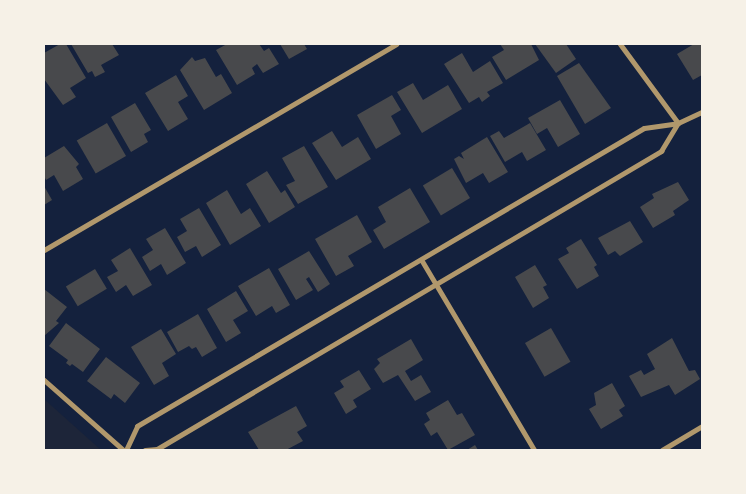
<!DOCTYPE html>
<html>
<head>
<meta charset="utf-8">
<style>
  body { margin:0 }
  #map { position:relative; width:746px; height:494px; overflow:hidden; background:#14213d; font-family:Merriweather,serif }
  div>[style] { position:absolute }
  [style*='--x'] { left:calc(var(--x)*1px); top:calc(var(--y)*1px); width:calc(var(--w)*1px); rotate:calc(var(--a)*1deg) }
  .green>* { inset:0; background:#1d2539 }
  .building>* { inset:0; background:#48494c; transform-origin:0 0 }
  .minor>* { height:5px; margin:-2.5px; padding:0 2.5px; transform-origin:2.5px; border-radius:2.5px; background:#b1986c }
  span { translate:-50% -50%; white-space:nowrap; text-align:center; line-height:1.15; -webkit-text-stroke:4px #f6f1e7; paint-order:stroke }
  .frame { position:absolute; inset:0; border:45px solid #f6f1e7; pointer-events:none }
</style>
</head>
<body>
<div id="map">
  <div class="green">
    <i style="clip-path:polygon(44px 399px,101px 450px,44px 450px)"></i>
  </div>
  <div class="building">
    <i style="clip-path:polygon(60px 44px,66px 44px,86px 78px,70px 88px,76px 97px,63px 105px,44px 79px,44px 53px)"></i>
    <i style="clip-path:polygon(71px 44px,112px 44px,119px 55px,101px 65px,105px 72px,95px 77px,92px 71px,88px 73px)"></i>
    <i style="clip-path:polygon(227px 44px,259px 44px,264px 51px,269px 48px,279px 64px,263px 73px,257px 64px,252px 68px,255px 74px,237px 85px,216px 50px)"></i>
    <i style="clip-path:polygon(280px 44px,304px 44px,307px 49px,289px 59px)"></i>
    <i style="clip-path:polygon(500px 44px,531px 44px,539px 60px,506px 80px,492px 57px,504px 50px)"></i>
    <i style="clip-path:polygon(535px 44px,566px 44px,576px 59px,556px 73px)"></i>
    <i style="clip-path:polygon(694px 44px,702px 44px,702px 75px,693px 80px,677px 54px)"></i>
    <i style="clip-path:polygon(462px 53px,473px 72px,490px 61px,503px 83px,487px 92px,490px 96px,482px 102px,479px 97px,469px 103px,444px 64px)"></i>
    <i style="clip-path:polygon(192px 57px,195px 61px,205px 58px,216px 77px,221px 74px,232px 93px,204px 110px,180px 70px)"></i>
    <i style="clip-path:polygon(579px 63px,611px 108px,585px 124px,557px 76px)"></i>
    <i style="clip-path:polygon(176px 75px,188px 96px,178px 102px,188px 119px,168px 131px,145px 93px)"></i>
    <i style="clip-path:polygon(413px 83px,423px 100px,448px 85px,462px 109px,422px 133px,397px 92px)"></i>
    <i style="clip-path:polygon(392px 95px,401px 110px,391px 116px,401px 134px,376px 149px,357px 115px)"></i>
    <i style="clip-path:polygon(560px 100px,580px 134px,558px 147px,547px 128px,537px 134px,528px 118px)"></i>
    <i style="clip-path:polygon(135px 103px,151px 130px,144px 134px,148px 142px,131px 152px,111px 117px)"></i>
    <i style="left:107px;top:123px;width:38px;height:35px;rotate:60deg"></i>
    <i style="clip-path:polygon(530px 123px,546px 150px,527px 161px,522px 152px,505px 162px,490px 136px,499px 131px,504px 138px)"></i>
    <i style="clip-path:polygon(332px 131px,342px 147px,358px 137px,371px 159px,336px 180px,312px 143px)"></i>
    <i style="clip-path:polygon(487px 137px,508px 172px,489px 183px,483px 173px,466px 183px,454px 159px,459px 156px,464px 159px,461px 153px)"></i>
    <i style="clip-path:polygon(64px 146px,79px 164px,76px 167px,83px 179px,63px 191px,54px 175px,46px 180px,44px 176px,44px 158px)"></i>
    <i style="clip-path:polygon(304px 146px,328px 187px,298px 204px,286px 185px,295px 181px,282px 158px)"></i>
    <i style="left:452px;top:168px;width:35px;height:34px;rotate:59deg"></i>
    <i style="clip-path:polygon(267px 171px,281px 193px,285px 190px,295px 207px,269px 223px,246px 184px)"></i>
    <i style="clip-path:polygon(678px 182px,689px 200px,673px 211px,675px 215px,653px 228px,640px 207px,654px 198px,652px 194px)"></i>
    <i style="clip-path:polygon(44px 186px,52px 200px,44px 205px)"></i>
    <i style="clip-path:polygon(410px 188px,430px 222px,384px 249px,373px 230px,386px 222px,378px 207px)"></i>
    <i style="clip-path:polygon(227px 190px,241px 214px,250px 208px,261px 226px,230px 245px,206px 203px)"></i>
    <i style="clip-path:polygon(199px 208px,221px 245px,202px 257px,196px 246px,185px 252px,177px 237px,187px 231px,180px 219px)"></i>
    <i style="clip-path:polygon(357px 215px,372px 242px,348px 256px,354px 266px,336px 276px,315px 239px)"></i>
    <i style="clip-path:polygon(630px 221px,643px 242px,620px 256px,615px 251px,608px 255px,598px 238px)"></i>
    <i style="clip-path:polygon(165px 228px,186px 263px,167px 275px,161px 264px,150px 271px,142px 257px,153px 250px,146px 239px)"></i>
    <i style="clip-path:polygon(581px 239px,597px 265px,594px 267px,599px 276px,577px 289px,558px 259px,569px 253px,566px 248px)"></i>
    <i style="clip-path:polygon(130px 248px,152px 285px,133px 296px,126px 285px,116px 292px,107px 277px,118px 271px,111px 260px)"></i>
    <i style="clip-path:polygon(309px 251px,330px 284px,318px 292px,309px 277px,306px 279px,313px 290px,296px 300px,278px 269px)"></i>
    <i style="clip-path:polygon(535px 265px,547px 285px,543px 287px,549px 298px,533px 308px,515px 277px)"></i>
    <i style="clip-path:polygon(269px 268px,290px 305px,276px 313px,272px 306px,256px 316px,238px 286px)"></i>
    <i style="left:95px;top:269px;width:23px;height:34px;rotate:59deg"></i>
    <i style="clip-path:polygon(44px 289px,67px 307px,56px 321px,59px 323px,44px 336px)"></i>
    <i style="clip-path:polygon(236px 291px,248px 311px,233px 320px,241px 333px,226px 342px,207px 309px)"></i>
    <i style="clip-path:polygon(198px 314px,217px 348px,202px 357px,196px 347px,192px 349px,189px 346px,178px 352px,167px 332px)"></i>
    <i style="clip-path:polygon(66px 323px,100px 349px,83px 372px,72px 364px,70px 366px,66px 363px,68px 360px,49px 346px)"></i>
    <i style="left:551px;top:328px;width:39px;height:30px;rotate:60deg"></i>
    <i style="clip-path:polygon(161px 329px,176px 354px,162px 363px,169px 376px,154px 385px,131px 347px)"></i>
    <i style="clip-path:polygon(672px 338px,689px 371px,695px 370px,700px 379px,675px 395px,669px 385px,641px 397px,629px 376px,641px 370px,644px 375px,655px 369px,647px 354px)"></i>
    <i style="clip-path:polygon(411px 339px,423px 360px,405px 371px,411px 381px,421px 375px,431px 392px,415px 401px,398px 375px,383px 383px,374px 369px,380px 363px,377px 359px)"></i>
    <i style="clip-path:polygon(106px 357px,140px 383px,125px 403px,114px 394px,111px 399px,87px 381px)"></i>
    <i style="clip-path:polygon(359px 370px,371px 389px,353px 400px,357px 407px,346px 414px,334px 393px,344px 387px,340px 381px)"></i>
    <i style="clip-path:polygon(612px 383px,625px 406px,619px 410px,623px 416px,601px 429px,589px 409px,596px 405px,594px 393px)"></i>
    <i style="clip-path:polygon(448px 400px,457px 415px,462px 413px,475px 435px,448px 450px,437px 432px,431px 436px,424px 424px,430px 420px,426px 413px)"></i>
    <i style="clip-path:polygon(296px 406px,307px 426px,297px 432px,303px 441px,286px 450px,259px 450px,248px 432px)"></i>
    <i style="clip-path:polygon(475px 445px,478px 450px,467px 450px)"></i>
  </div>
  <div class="minor">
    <i style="--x:620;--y:44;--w:98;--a:53.7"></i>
    <i style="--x:44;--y:250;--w:408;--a:-30.3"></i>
    <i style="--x:422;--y:261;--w:220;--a:59.3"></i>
    <i style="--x:44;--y:380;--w:106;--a:41.5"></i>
    <i style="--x:126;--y:450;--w:26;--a:-65"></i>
    <i style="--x:137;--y:426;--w:588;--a:-30.45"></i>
    <i style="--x:644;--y:128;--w:34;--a:-8"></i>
    <i style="--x:678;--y:123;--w:26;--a:-25"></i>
    <i style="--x:145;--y:450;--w:12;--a:-5"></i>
    <i style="--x:157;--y:449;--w:586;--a:-30.59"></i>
    <i style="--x:661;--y:151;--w:33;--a:-59"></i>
    <i style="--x:662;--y:450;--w:47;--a:-31"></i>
  </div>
  <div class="frame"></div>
</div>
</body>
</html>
